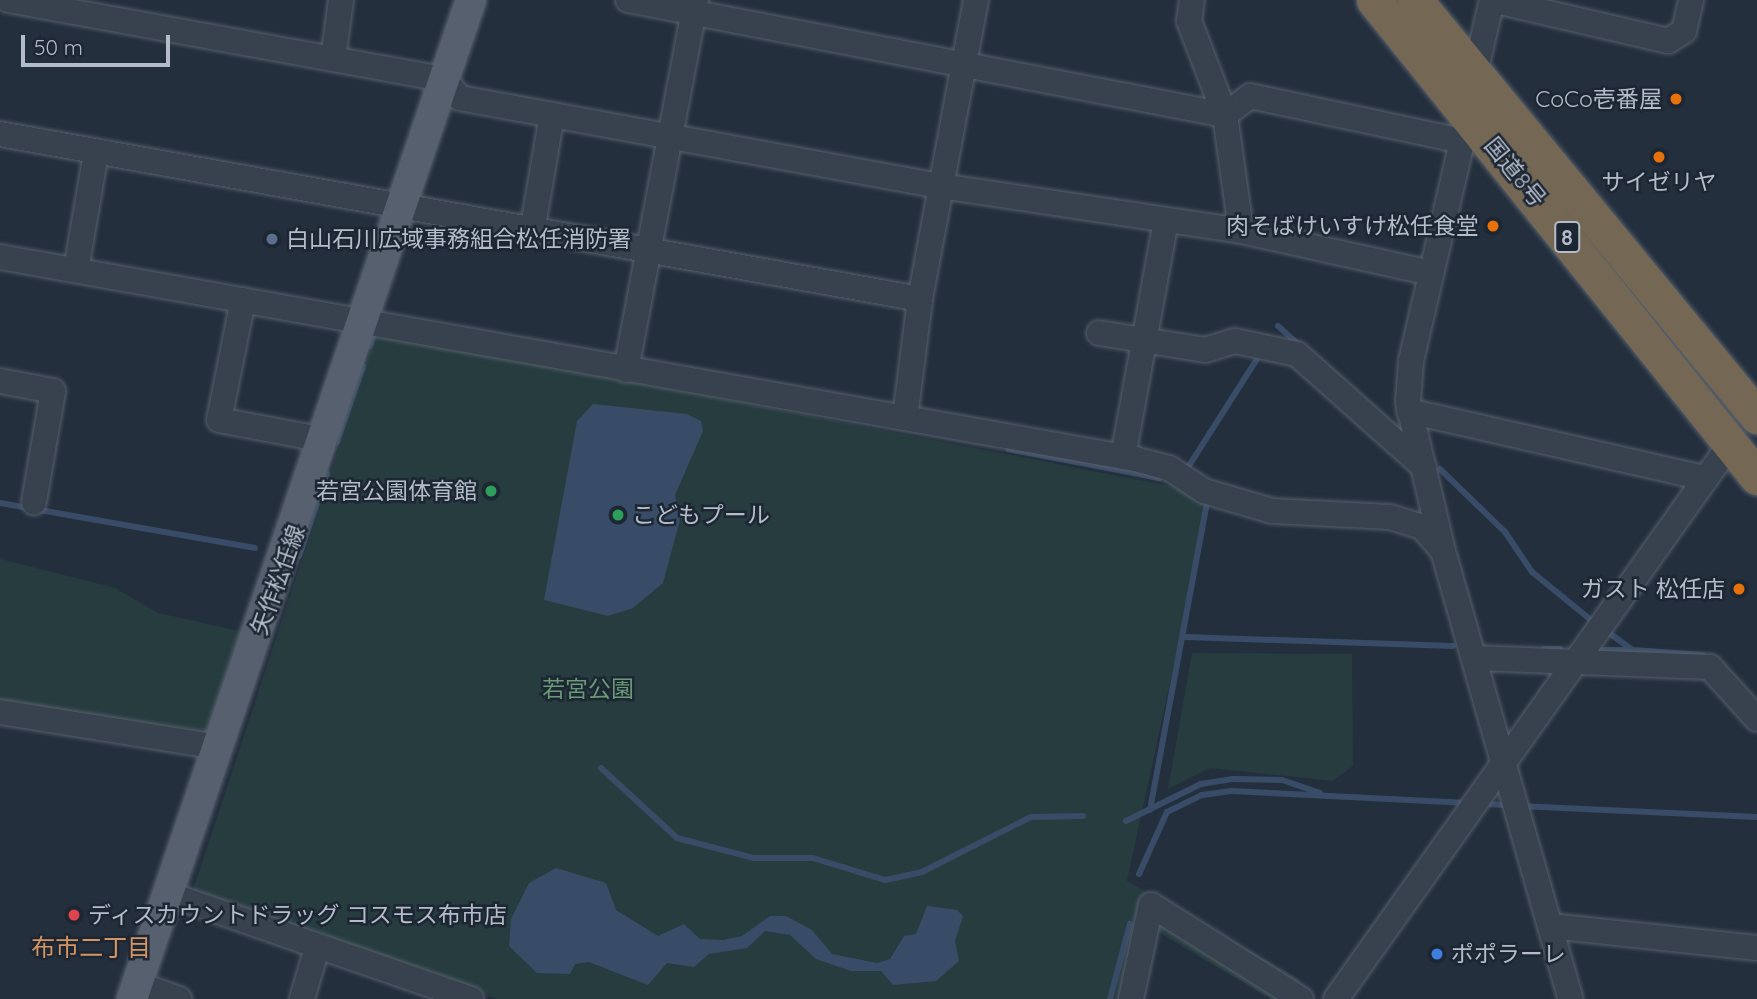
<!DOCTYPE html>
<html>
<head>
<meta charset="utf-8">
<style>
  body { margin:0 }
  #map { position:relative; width:1757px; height:999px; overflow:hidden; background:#242f3e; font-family:Quicksand,"Noto Sans JP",sans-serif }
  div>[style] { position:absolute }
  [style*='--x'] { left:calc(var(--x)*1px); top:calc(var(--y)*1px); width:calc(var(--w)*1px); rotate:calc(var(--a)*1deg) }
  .green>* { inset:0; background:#263c3f }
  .water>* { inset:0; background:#394c67 }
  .stream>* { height:6px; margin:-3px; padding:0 3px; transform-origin:3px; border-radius:3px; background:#394c67 }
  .roads { filter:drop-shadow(0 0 2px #565f6c) drop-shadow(0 0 2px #565f6c) }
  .minor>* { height:24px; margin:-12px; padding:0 12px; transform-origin:12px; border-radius:12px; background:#38414e }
  .major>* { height:30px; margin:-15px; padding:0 15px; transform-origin:15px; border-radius:15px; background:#56606e }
  .highway>* { height:35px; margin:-17.5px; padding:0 17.5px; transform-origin:17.5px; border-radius:17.5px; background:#746855 }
  .dots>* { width:19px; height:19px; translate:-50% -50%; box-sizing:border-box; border:4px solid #1d2633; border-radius:50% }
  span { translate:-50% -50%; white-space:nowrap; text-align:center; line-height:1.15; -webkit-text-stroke:5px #1d2633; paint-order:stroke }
  .shield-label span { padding:2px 5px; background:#1d2633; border:2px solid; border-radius:5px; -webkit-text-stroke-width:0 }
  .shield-label { font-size:21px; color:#b4bcc9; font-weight:700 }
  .poi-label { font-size:23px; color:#b4bcc9 }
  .right { translate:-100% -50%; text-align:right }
  .left { translate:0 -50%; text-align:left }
  .street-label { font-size:23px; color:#b4bcc9 }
  .park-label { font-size:23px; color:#6b9a76 }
  .neighbourhood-label { font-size:24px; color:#d59563 }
  .scale { position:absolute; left:21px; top:35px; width:149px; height:32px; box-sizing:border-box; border:4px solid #b4bcc9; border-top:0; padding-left:9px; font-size:21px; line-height:24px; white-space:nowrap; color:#b4bcc9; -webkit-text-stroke:5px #1d2633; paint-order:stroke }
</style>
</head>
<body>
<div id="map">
  <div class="green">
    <i style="clip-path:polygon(377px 332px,1211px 494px,1127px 881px,1301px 980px,1293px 999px,1271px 999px,1146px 925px,1119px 999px,497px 999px,192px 893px)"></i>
    <i style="clip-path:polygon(0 559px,115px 588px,158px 613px,244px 632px,209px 735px,0 702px)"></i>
    <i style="clip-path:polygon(1192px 653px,1352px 654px,1353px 766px,1333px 781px,1210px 768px,1168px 789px)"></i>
  </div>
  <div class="water">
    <i style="clip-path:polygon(593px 404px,687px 414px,701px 421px,703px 431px,675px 495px,680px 520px,663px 583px,633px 608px,608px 616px,544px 600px,577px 421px)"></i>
    <i style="clip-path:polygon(556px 868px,606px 883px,616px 910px,658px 936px,684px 924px,700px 939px,723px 940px,742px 936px,770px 916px,786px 916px,812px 930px,832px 954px,877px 963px,890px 959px,904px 936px,916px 934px,927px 906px,957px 910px,963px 916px,955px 941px,959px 961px,936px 981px,893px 985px,881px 971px,851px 971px,816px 959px,790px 935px,765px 931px,747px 948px,709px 954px,694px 967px,667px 963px,648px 985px,589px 962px,575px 964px,570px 974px,537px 973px,509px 946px,511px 919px,529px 883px)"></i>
  </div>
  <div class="stream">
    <i style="--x:1278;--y:326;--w:28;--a:42"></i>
    <i style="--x:370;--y:346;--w:16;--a:-72"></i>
    <i style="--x:337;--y:442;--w:80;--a:-71.1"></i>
    <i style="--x:1008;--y:449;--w:154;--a:10.9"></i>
    <i style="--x:1440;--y:469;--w:91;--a:44.1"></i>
    <i style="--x:1505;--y:532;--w:48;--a:56"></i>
    <i style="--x:1532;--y:572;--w:82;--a:39.1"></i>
    <i style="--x:1185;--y:472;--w:138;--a:-57.5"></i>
    <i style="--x:0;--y:503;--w:259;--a:10"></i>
    <i style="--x:299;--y:556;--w:87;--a:-71.1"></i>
    <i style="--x:1605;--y:630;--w:34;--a:36"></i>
    <i style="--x:1633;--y:650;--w:70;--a:4.1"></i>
    <i style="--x:1185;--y:637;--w:268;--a:1.9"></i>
    <i style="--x:1544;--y:649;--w:16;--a:0"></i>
    <i style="--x:1601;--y:650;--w:30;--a:0"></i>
    <i style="--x:601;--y:768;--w:103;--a:42.6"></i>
    <i style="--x:677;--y:838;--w:80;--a:14.6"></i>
    <i style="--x:754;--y:858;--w:59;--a:0"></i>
    <i style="--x:813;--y:858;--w:75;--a:17"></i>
    <i style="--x:885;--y:880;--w:38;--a:-12"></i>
    <i style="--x:922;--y:872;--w:122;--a:-26.8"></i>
    <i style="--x:1031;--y:817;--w:52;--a:-1.1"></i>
    <i style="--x:1483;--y:804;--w:27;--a:2"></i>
    <i style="--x:1521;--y:806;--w:236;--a:2.7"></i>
    <i style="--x:1150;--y:810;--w:314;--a:-79.5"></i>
    <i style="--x:1126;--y:821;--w:84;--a:-26.3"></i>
    <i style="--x:1201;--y:784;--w:31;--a:-9"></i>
    <i style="--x:1232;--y:779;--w:50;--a:1.1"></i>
    <i style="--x:1282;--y:780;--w:40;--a:18.9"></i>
    <i style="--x:1139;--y:874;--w:68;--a:-65.7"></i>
    <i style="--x:1167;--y:812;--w:39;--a:-26"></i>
    <i style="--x:1202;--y:795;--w:29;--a:-8"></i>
    <i style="--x:1231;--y:791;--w:237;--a:2.9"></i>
    <i style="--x:1110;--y:999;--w:78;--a:-75.1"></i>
  </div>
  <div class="roads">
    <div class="minor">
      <i style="--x:8;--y:0;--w:443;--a:10.3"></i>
      <i style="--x:444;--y:79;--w:25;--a:50"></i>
      <i style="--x:460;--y:98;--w:488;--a:10.4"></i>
      <i style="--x:940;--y:186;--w:304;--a:8.5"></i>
      <i style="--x:1241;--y:231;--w:195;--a:12.5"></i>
      <i style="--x:628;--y:0;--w:608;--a:10.9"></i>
      <i style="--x:1225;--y:115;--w:31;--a:-37"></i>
      <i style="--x:1250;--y:96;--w:217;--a:12"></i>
      <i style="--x:1462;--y:141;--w:21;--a:-37"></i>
      <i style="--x:1192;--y:0;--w:21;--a:98"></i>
      <i style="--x:1189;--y:21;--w:101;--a:69"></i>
      <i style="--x:1225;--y:115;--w:117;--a:82.1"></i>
      <i style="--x:1492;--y:0;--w:181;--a:13.1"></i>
      <i style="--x:1668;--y:41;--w:19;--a:-32"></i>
      <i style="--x:1684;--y:31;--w:32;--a:-77"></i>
      <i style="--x:333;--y:59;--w:60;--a:-82.3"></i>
      <i style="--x:1475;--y:73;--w:75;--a:-76.9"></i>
      <i style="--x:0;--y:134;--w:935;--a:10.17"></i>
      <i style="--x:532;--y:232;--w:119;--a:-80.3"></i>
      <i style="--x:0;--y:257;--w:1153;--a:10.09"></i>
      <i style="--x:1135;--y:459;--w:35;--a:15"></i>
      <i style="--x:1169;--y:468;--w:42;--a:33.3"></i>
      <i style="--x:1204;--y:491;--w:71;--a:16.4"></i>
      <i style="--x:1272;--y:511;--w:118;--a:2.9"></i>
      <i style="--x:1390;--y:517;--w:34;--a:17"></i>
      <i style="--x:1422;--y:527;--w:32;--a:49"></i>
      <i style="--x:1443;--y:551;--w:466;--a:74.1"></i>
      <i style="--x:76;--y:270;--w:119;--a:-80.3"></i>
      <i style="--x:243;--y:300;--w:122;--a:101.3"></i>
      <i style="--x:219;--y:420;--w:108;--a:10.7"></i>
      <i style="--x:1099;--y:333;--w:107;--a:9.1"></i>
      <i style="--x:1205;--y:350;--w:31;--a:-17"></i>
      <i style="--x:1235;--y:341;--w:63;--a:11.8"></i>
      <i style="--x:1297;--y:354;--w:170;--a:41.7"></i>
      <i style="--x:626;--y:370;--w:377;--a:-79.3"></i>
      <i style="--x:0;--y:381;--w:54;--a:10.7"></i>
      <i style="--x:53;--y:391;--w:113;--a:99.7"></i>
      <i style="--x:1409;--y:411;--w:303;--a:12.8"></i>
      <i style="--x:905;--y:418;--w:120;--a:-82.8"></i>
      <i style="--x:920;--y:299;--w:304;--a:-79.4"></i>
      <i style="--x:1123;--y:457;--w:241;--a:-79.7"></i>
      <i style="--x:1442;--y:547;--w:149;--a:-103.2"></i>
      <i style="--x:1408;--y:402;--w:41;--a:-85.8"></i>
      <i style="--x:1411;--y:361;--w:226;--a:-76.9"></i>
      <i style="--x:1474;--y:658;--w:236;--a:2.2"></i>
      <i style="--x:1710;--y:667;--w:70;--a:47.9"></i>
      <i style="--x:0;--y:712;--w:221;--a:9.1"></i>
      <i style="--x:168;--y:894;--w:321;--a:19.1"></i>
      <i style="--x:1551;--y:926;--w:207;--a:6.1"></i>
      <i style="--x:137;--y:984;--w:45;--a:19.7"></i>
      <i style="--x:302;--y:999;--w:53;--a:-73.6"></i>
      <i style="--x:1131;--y:999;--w:96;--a:-78"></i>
      <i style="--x:1151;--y:905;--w:177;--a:32.1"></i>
      <i style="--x:1336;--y:999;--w:682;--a:-54.61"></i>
    </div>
    <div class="major">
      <i style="--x:132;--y:999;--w:1055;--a:-71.26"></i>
    </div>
    <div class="highway">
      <i style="--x:1374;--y:0;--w:612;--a:51.24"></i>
      <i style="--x:1415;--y:0;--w:539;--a:50.58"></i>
    </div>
  </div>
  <div class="dots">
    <i style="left:1676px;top:99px;background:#e8710a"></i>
    <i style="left:1659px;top:157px;background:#e8710a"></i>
    <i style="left:1493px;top:226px;background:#e8710a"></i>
    <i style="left:272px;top:239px;background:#5c6f8a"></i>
    <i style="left:491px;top:491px;background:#2e9e5b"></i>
    <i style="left:618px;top:515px;background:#2e9e5b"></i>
    <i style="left:1739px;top:589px;background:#e8710a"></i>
    <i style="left:74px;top:915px;background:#e0444e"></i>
    <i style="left:1437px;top:954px;background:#3f7fe0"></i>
  </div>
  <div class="shield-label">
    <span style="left:1567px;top:237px">8</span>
  </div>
  <div class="poi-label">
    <span class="right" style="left:1662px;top:99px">CoCo壱番屋</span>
    <span style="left:1659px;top:182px">サイゼリヤ</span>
    <span class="right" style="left:1479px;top:226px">肉そばけいすけ松任食堂</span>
    <span class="left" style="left:286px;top:239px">白山石川広域事務組合松任消防署</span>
    <span class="right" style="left:477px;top:491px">若宮公園体育館</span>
    <span class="left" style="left:632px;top:515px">こどもプール</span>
    <span class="right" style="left:1725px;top:589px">ガスト 松任店</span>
    <span class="left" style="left:88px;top:915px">ディスカウントドラッグ コスモス布市店</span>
    <span class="left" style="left:1451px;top:954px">ポポラーレ</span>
  </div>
  <div class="street-label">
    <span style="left:1515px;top:172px;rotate:51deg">国道8号</span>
    <span style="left:278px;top:580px;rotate:-70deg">矢作松任線</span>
  </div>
  <div class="park-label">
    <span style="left:588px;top:689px">若宮公園</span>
  </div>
  <div class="neighbourhood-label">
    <span style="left:91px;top:948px">布市二丁目</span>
  </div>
  <div class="scale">50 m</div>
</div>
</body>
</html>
